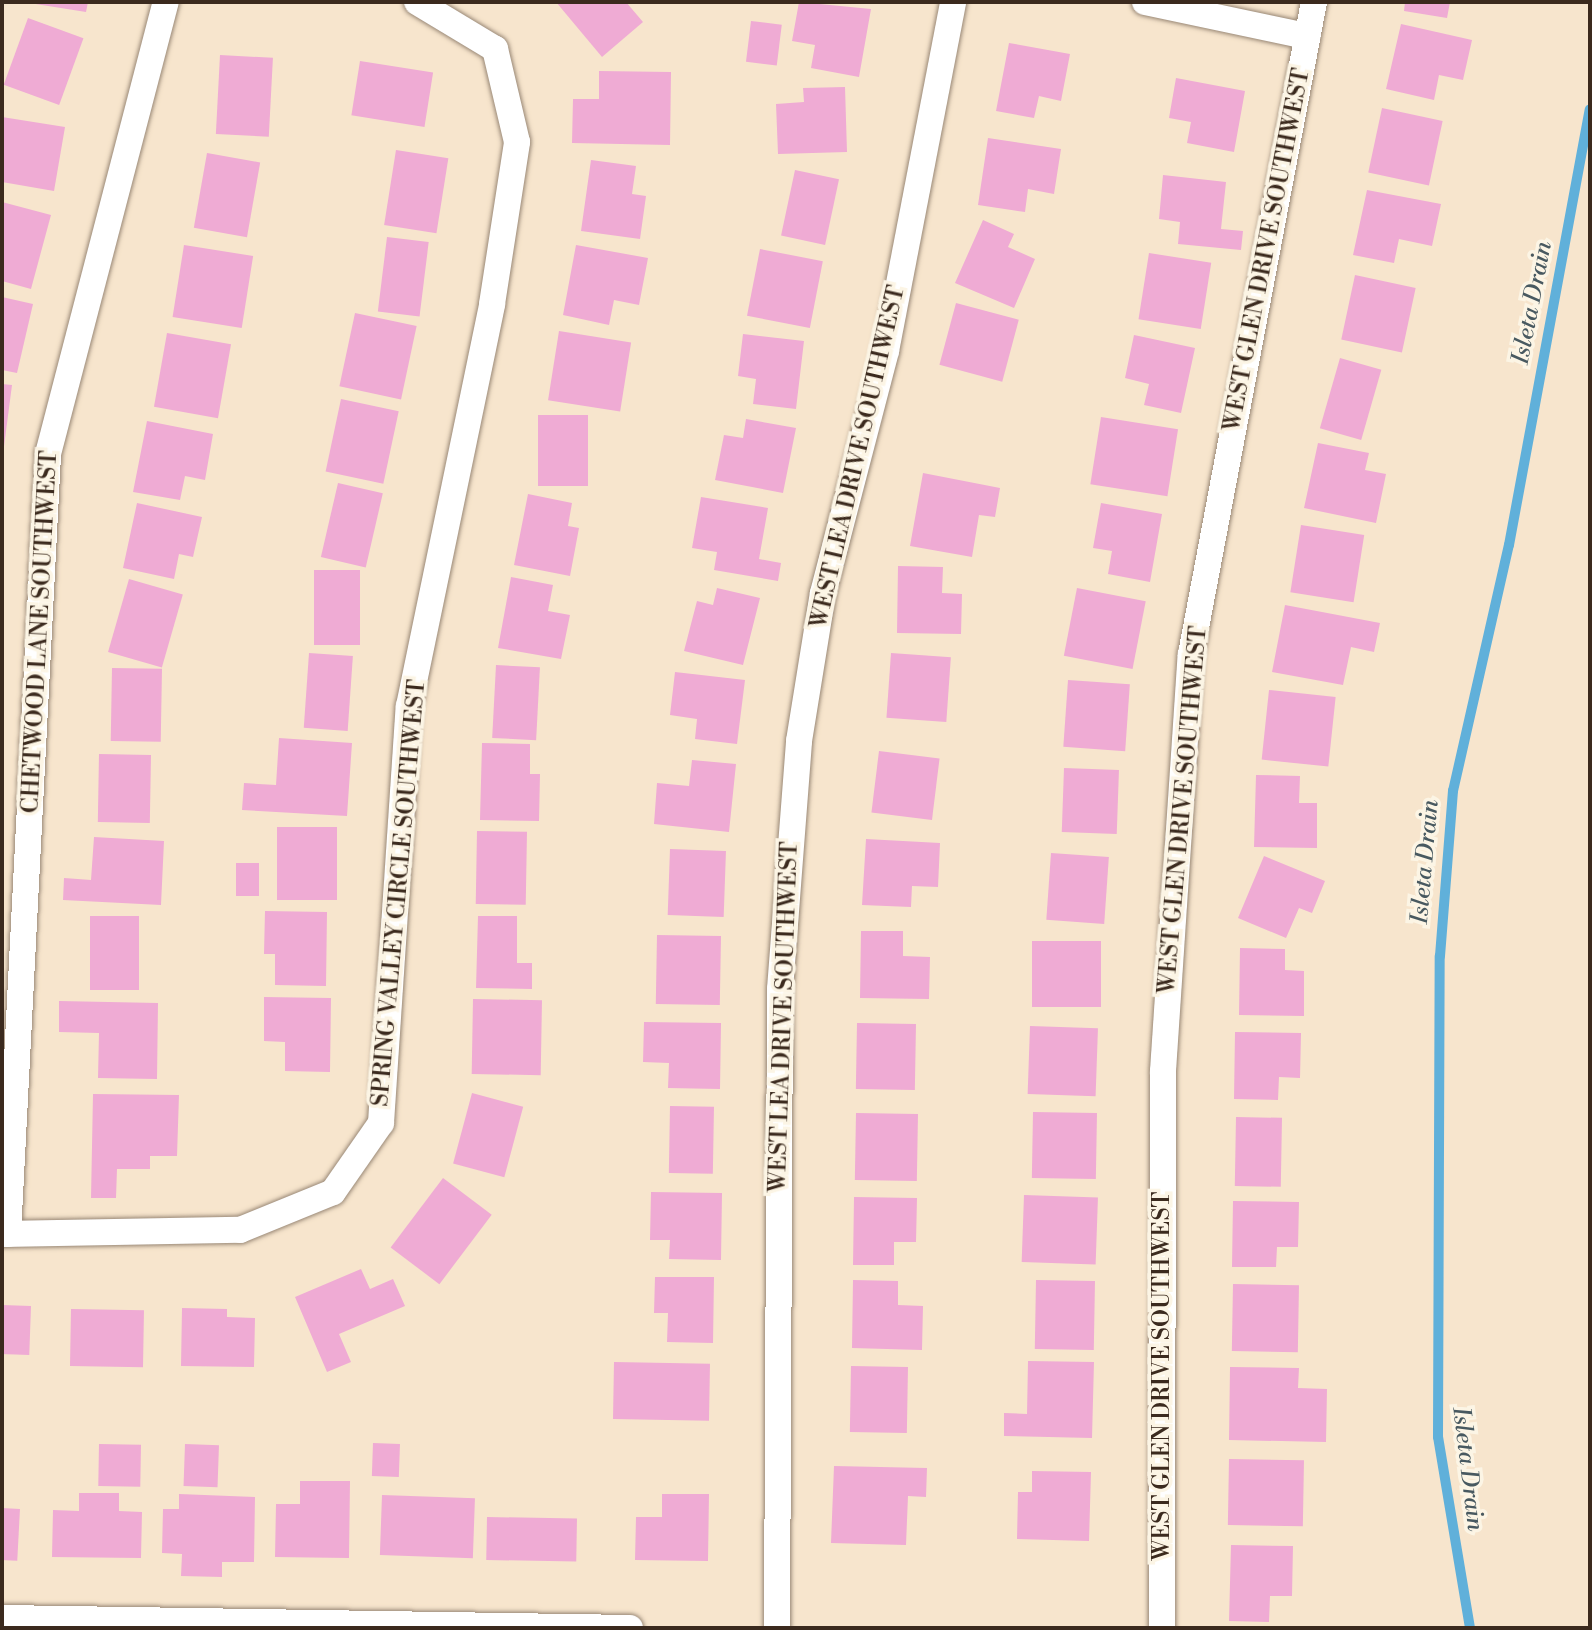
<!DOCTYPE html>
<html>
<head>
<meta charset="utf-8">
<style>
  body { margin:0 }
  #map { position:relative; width:1592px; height:1630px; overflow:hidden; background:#f7e5cd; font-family:"Libre Bodoni",serif }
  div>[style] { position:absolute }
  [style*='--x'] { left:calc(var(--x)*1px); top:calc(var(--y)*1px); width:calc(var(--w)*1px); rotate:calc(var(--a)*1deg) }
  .stream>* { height:10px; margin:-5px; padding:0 5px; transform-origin:5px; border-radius:5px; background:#60b0da }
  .building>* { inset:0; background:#efabd4; transform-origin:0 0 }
  .roads { filter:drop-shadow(0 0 2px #998876) drop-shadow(0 0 2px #998876) }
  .street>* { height:26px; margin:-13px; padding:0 13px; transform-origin:13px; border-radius:13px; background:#fff }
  span { translate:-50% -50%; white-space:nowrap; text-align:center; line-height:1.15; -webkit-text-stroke:7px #fcf5e5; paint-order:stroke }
  .street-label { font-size:23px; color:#3b2a1e }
  .water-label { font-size:24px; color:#485960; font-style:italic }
  .frame { position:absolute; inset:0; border:4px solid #3b2a1e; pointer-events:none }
</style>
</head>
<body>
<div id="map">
  <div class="stream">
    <i style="--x:1470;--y:1628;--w:194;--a:-99.5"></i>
    <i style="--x:1438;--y:1437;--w:481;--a:-89.8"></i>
    <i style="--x:1440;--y:956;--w:166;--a:-85.5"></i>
    <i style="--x:1453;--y:791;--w:252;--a:-77.2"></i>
    <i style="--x:1509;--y:545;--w:443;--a:-79.5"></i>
  </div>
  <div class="building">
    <i style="clip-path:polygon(23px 2px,88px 2px,86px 12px)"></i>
    <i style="clip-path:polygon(556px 2px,626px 2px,643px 22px,602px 57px)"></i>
    <i style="clip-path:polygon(799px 2px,871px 9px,859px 77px,811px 68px,815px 45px,792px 41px)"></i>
    <i style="clip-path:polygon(1405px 2px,1450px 2px,1447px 18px,1404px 11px)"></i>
    <i style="left:28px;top:18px;width:59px;height:71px;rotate:20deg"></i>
    <i style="left:751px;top:21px;width:31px;height:41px;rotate:7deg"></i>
    <i style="clip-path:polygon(1401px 24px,1472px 40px,1463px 80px,1439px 75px,1434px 100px,1386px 89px)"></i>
    <i style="clip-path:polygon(1009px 43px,1070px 54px,1061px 101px,1039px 96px,1034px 118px,996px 111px)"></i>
    <i style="left:220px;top:55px;width:53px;height:79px;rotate:3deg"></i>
    <i style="left:360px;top:61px;width:74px;height:55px;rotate:9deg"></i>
    <i style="clip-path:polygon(599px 71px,671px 72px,670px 145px,572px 143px,573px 99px,599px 99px)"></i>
    <i style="clip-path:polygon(1176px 78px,1245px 91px,1234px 152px,1187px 143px,1191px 122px,1169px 118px)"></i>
    <i style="clip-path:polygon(845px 87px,847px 152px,778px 154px,776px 104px,804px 102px,803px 88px)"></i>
    <i style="left:1382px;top:108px;width:62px;height:66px;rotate:12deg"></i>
    <i style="clip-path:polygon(2px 117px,65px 127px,54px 191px,2px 182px)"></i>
    <i style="clip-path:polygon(988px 138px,1061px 149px,1054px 194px,1028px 189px,1025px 212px,978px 205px)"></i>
    <i style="left:396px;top:150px;width:53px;height:76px;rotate:9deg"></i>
    <i style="left:207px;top:153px;width:54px;height:76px;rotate:10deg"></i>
    <i style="clip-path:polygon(591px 160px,636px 166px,632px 194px,646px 196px,640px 239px,581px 231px)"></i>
    <i style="left:795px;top:170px;width:45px;height:67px;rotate:12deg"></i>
    <i style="clip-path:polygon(1163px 175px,1226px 182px,1221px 229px,1243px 231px,1241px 250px,1178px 244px,1180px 222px,1159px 219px)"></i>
    <i style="clip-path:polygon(1367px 190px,1441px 204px,1432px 246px,1399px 239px,1394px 263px,1353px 255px)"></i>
    <i style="clip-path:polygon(2px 202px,51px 215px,31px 289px,2px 281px)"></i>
    <i style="clip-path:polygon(983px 220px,1014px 234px,1008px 247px,1035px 259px,1014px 308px,955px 283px)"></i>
    <i style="left:387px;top:237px;width:42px;height:75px;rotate:7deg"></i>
    <i style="left:184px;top:245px;width:70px;height:73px;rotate:9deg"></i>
    <i style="clip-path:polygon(576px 245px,648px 258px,639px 305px,614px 300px,609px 325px,563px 315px)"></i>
    <i style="left:760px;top:249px;width:64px;height:68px;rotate:11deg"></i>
    <i style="left:1149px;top:253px;width:63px;height:67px;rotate:9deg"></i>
    <i style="left:1355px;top:275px;width:62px;height:66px;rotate:12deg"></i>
    <i style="clip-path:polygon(2px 297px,33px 304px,17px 373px,2px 370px)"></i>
    <i style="left:956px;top:303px;width:65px;height:64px;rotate:15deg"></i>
    <i style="left:355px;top:313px;width:63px;height:75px;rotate:12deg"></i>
    <i style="left:559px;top:331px;width:73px;height:70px;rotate:9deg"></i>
    <i style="left:167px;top:333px;width:65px;height:75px;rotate:10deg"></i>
    <i style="clip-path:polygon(743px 334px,804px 341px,796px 409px,753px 404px,756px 379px,738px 376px)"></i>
    <i style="clip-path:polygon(1134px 335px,1195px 348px,1181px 413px,1144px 405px,1149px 384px,1125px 378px)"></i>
    <i style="left:1340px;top:358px;width:43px;height:73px;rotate:16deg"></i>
    <i style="clip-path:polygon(2px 384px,12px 385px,3px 454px,2px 454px)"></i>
    <i style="left:341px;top:399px;width:59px;height:74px;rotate:12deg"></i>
    <i style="left:538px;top:415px;width:50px;height:71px"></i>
    <i style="left:1101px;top:417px;width:78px;height:68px;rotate:9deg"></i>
    <i style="clip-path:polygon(746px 419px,796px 428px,783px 493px,715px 480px,724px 435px,743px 438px)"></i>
    <i style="clip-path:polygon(147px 421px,213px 434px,205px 480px,185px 476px,180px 500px,133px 492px)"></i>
    <i style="clip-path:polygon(1318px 443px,1369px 453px,1365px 470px,1386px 474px,1376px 523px,1304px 508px)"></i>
    <i style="clip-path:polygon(923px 473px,1000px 488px,995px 517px,979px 515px,972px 557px,910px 546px)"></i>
    <i style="left:338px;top:483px;width:46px;height:76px;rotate:13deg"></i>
    <i style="clip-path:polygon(528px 494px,572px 503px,568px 526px,579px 528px,570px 576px,514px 565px)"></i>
    <i style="clip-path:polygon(701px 497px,768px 508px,759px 559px,781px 563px,778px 581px,714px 570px,717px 552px,692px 548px)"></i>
    <i style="clip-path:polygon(137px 503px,202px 517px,193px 557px,179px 554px,174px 579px,123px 568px)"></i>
    <i style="clip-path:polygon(1101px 503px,1162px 514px,1150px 582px,1108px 574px,1112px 551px,1093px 548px)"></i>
    <i style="left:1301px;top:525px;width:64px;height:68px;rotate:9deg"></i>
    <i style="clip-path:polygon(898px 566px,943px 567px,942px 593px,962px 594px,961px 634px,897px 633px)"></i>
    <i style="left:314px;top:570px;width:46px;height:75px"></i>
    <i style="clip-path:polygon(511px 577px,553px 585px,548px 611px,570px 615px,561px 659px,498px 648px)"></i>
    <i style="left:129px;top:579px;width:56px;height:76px;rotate:16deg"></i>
    <i style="clip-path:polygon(717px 588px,760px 598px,743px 665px,684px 651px,697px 601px,713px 605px)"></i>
    <i style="left:1077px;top:588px;width:70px;height:69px;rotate:11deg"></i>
    <i style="clip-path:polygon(1285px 605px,1380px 623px,1374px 652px,1351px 647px,1343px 685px,1272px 672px)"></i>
    <i style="left:309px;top:653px;width:44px;height:75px;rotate:4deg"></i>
    <i style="left:891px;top:653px;width:60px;height:65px;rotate:4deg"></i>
    <i style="left:496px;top:665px;width:44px;height:73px;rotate:3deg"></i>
    <i style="left:112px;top:668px;width:50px;height:73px;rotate:1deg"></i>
    <i style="clip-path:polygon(675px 672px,745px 680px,737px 744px,695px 739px,697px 719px,670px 715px)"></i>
    <i style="left:1068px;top:680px;width:62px;height:67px;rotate:4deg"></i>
    <i style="left:1269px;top:690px;width:67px;height:70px;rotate:6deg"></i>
    <i style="clip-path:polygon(279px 738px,352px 743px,347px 816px,242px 810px,244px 783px,276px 785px)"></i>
    <i style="clip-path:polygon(482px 743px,530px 744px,530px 774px,540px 774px,539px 821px,480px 820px)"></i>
    <i style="left:879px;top:751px;width:61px;height:62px;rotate:7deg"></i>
    <i style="left:99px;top:754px;width:52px;height:68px;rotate:1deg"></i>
    <i style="clip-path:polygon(692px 760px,736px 764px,729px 832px,654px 824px,657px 783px,689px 786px)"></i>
    <i style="left:1064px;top:768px;width:55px;height:64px;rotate:2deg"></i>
    <i style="clip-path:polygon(1256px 775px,1300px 776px,1299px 803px,1317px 803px,1317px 848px,1254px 847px)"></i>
    <i style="left:277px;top:827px;width:60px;height:73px"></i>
    <i style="left:477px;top:831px;width:50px;height:73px;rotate:1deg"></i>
    <i style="clip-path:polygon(94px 837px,164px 841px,161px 905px,63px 900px,64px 878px,91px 880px)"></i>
    <i style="clip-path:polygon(866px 839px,940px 843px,938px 887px,912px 886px,911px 907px,862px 905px)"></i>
    <i style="left:670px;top:849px;width:56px;height:66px;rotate:2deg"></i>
    <i style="left:1051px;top:853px;width:58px;height:67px;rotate:4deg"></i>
    <i style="clip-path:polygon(1264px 856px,1325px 881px,1312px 913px,1299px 908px,1286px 938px,1238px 918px)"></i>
    <i style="left:236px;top:863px;width:23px;height:33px"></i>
    <i style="clip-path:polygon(265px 911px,327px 912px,326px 986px,275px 985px,275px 954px,264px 954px)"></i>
    <i style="left:90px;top:916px;width:49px;height:74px"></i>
    <i style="clip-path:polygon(478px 916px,517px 916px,517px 963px,532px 963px,532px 989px,476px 988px)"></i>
    <i style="clip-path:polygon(861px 931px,903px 931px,903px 956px,930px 957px,929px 999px,860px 998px)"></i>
    <i style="left:657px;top:935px;width:64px;height:69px;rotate:1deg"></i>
    <i style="left:1032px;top:941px;width:69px;height:66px"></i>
    <i style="clip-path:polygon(1240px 948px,1285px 949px,1285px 970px,1304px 971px,1304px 1016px,1239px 1015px)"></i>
    <i style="clip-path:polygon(264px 997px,331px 998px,330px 1072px,285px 1071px,285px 1042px,264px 1041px)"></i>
    <i style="left:473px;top:999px;width:69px;height:75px;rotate:1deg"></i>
    <i style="clip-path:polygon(59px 1001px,158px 1003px,157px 1079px,98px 1078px,99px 1033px,59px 1032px)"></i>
    <i style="clip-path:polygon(644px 1022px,721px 1023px,720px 1089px,668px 1088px,669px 1063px,643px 1062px)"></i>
    <i style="left:857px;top:1023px;width:59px;height:66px;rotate:1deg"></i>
    <i style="left:1030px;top:1026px;width:68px;height:68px;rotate:2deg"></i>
    <i style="clip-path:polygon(1235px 1032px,1301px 1033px,1300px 1078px,1279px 1077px,1278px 1100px,1234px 1099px)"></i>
    <i style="left:472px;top:1093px;width:53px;height:73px;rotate:15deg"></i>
    <i style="clip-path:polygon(93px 1094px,179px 1095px,177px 1156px,150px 1156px,150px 1169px,117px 1169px,116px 1198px,91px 1198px)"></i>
    <i style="left:670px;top:1106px;width:44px;height:67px;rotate:1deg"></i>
    <i style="left:1033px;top:1112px;width:64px;height:66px;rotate:1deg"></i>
    <i style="left:856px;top:1113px;width:62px;height:67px;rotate:1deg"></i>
    <i style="left:1236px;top:1117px;width:46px;height:69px;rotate:1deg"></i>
    <i style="left:443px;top:1178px;width:61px;height:87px;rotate:37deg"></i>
    <i style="clip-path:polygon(651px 1192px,722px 1193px,721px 1260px,669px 1259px,670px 1240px,650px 1240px)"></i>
    <i style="left:1024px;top:1195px;width:74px;height:67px;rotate:2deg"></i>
    <i style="clip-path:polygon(854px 1197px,917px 1198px,916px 1242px,894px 1242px,894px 1265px,853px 1265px)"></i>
    <i style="clip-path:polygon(1233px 1201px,1299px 1202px,1298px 1247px,1277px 1247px,1276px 1267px,1232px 1267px)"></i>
    <i style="clip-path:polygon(361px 1269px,370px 1289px,393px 1279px,405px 1306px,339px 1334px,351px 1362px,327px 1372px,295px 1297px)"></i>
    <i style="clip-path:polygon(655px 1277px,714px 1277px,713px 1343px,667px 1342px,668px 1313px,654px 1313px)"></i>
    <i style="clip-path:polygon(853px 1280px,898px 1281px,898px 1305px,923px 1306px,922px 1350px,852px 1348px)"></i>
    <i style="left:1036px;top:1280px;width:59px;height:69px;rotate:1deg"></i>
    <i style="left:1233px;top:1284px;width:66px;height:67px;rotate:1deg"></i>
    <i style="left:2px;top:1305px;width:29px;height:49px;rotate:2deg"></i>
    <i style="clip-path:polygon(182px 1308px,227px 1309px,227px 1317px,255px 1318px,254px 1367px,181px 1366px)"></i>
    <i style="left:71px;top:1309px;width:73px;height:57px;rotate:1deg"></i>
    <i style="clip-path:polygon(1028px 1361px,1094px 1362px,1092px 1438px,1004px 1436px,1004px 1413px,1027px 1414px)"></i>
    <i style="left:614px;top:1362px;width:96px;height:57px;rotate:1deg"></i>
    <i style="left:851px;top:1366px;width:57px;height:66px;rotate:1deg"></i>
    <i style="clip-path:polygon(1230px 1367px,1299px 1368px,1298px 1388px,1327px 1389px,1326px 1442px,1229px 1440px)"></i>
    <i style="left:373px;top:1443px;width:27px;height:33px;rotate:2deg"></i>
    <i style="left:99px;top:1444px;width:42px;height:42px;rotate:1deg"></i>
    <i style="left:185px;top:1444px;width:34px;height:42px;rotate:2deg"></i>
    <i style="left:1229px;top:1459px;width:75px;height:66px;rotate:1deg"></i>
    <i style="clip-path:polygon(834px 1466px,927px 1468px,926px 1497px,908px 1496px,906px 1545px,831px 1543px)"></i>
    <i style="clip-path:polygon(1032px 1471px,1091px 1472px,1089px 1541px,1017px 1539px,1018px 1492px,1032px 1492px)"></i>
    <i style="clip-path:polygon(300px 1481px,350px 1481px,349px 1558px,275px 1557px,276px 1504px,300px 1504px)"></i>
    <i style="clip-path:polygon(79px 1493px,119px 1493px,119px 1511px,142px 1512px,141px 1558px,52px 1557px,53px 1510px,79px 1511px)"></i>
    <i style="clip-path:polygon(179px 1494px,255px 1497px,254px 1562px,222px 1562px,222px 1577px,181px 1576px,182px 1554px,162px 1553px,163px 1509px,179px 1509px)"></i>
    <i style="clip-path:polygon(662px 1494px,709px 1494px,708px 1561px,635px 1560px,636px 1517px,662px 1517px)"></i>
    <i style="left:382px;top:1495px;width:93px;height:60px;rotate:2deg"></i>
    <i style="left:2px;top:1508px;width:18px;height:52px;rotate:3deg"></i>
    <i style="left:487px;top:1517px;width:90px;height:43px;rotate:1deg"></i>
    <i style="clip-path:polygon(1231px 1545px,1293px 1546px,1292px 1596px,1270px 1596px,1269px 1622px,1229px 1621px)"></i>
  </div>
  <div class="roads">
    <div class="street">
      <i style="--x:1145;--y:2;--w:166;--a:11.9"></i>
      <i style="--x:2;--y:1234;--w:238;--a:-1"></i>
      <i style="--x:240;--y:1230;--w:100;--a:-22.2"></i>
      <i style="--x:333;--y:1192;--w:84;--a:-55.2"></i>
      <i style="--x:381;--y:1123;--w:418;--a:-86.2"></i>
      <i style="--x:409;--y:706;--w:410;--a:-78.3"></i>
      <i style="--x:492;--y:304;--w:164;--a:-81.2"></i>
      <i style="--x:517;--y:142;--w:96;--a:-103.3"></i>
      <i style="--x:495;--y:49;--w:91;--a:-148.9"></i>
      <i style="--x:8;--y:1234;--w:781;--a:-87.06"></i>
      <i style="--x:48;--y:454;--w:467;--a:-75.4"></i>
      <i style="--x:2;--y:1618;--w:628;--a:0.91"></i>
      <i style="--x:777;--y:1628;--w:639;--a:-89.73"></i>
      <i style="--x:780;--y:989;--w:249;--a:-85.6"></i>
      <i style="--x:799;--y:741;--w:150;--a:-80.8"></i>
      <i style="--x:823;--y:593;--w:250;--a:-75.4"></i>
      <i style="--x:886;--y:351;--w:355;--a:-79.1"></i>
      <i style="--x:1162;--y:1628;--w:557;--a:-89.9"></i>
      <i style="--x:1163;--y:1071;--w:418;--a:-86.2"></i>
      <i style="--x:1191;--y:654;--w:664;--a:-79.32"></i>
    </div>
  </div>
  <div class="street-label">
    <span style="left:1267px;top:250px;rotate:-79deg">WEST GLEN DRIVE SOUTHWEST</span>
    <span style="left:858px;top:457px;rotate:-77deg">WEST LEA DRIVE SOUTHWEST</span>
    <span style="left:40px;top:632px;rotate:-87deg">CHETWOOD LANE SOUTHWEST</span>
    <span style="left:1183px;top:810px;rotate:-85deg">WEST GLEN DRIVE SOUTHWEST</span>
    <span style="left:399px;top:893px;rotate:-85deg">SPRING VALLEY CIRCLE SOUTHWEST</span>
    <span style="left:784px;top:1017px;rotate:-88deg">WEST LEA DRIVE SOUTHWEST</span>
    <span style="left:1162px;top:1376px;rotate:-90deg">WEST GLEN DRIVE SOUTHWEST</span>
  </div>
  <div class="water-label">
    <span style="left:1533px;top:303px;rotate:-79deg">Isleta Drain</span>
    <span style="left:1426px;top:862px;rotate:-85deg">Isleta Drain</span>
    <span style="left:1467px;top:1469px;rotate:83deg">Isleta Drain</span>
  </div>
  <div class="frame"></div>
</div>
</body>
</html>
